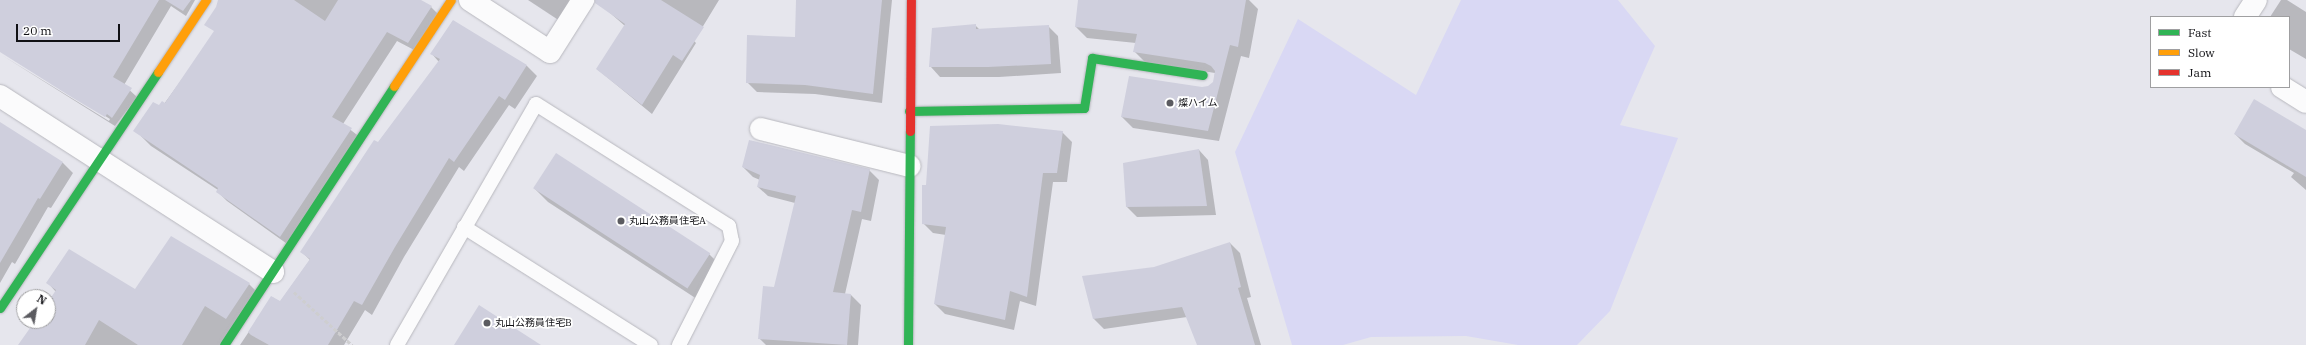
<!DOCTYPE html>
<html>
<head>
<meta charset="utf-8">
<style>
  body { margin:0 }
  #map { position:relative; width:2306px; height:345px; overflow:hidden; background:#e6e6ed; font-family:"IBM Plex Serif","Noto Sans JP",serif }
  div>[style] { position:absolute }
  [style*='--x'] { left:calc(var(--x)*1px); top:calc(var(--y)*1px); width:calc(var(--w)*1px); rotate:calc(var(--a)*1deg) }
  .green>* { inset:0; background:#d9d8f4 }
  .shadow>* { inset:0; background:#0003 }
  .building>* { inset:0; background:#cfcfdd; transform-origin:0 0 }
  .path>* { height:2.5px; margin-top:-1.25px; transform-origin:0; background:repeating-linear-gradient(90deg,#ceced0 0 4px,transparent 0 6px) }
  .roads { filter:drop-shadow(0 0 1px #b8b8be) drop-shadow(0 0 1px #b8b8be) }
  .lane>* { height:14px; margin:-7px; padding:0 7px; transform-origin:7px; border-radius:7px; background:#fbfbfc }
  .street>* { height:22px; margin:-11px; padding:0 11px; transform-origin:11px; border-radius:11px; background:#fbfbfc }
  .fast>* { height:9px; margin:-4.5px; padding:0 4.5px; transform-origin:4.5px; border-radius:4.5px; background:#30b455 }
  .slow>* { height:9px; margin:-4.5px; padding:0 4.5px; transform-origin:4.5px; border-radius:4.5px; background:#ff9f0a }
  .jam>* { height:9px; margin:-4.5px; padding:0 4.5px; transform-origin:4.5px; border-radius:4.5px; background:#e5322d }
  .dots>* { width:11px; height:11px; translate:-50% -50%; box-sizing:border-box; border:2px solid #fff; border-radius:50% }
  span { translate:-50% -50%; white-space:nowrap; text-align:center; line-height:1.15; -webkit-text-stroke:3.5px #fff; paint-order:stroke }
  .poi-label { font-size:10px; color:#101014 }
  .left { translate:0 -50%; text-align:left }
  .legend { position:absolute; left:2150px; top:16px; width:140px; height:72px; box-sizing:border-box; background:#fff; border:1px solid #9f9fa1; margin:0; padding:5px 7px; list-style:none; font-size:12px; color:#101014 }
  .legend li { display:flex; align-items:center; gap:8px; height:20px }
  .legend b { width:20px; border:1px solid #9f9fa1 }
  .north { position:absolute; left:16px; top:289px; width:40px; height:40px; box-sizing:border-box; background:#fff; border:1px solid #9f9fa1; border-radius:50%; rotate:31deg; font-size:11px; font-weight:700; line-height:16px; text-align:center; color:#101014 }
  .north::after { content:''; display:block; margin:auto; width:14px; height:18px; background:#5b5b60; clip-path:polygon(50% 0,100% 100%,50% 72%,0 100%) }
  .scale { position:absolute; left:16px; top:24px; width:104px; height:18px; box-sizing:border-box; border:2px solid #101014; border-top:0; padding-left:5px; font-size:12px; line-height:14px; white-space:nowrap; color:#101014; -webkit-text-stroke:3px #fff; paint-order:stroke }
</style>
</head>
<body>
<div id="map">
  <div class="green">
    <i style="clip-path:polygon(1461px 0,1618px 0,1655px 46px,1620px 125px,1678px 138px,1610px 311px,1577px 345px,1518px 345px,1466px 336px,1371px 337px,1343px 345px,1292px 345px,1235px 152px,1298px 19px,1416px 95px)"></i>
  </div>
  <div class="shadow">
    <i style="clip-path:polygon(0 0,195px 0,186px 16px,171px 6px,124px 85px,137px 97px,115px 126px,0 54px,109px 121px,110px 119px,0 50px)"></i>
    <i style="clip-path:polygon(239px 0,419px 0,431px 7px,441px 17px,418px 52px,397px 41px,343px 124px,361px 138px,290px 246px,227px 201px,217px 191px,218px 190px,151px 146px,141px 136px)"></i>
    <i style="clip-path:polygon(528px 0,585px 0,566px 25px)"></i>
    <i style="clip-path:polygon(616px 0,719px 0,694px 41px,696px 43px,652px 114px,597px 69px,625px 26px,609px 12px)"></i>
    <i style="clip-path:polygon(797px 0,892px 0,882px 103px,815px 94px,757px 92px,747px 82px,796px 38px)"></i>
    <i style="clip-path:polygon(1079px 0,1249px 0,1258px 9px,1249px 58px,1241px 56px,1219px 141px,1133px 128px,1122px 117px,1208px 87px,1214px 83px,1215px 73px,1145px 62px,1134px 51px,1136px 43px,1087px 38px,1076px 27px)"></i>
    <i style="clip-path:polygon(2281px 0,2287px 0,2306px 12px,2306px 59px,2289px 49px,2289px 17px,2270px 17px)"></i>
    <i style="clip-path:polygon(453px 21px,527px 66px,537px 76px,515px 109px,509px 105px,464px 171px,459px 167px,404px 257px,372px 315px,365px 310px,344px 345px,240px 345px,272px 297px,280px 302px,310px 260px,302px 252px,378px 143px,439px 62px,432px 54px)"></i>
    <i style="clip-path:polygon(975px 25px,980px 30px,1048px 26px,1058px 36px,1061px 73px,999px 77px,940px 77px,931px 67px)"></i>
    <i style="clip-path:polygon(0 123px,63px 163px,73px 173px,51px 208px,48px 207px,15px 264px,12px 262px,0 283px)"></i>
    <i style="clip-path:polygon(2306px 131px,2306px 190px,2291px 177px,2294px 173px,2245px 144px,2235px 134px)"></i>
    <i style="clip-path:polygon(1062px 132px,1072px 142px,1067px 182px,1053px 182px,1036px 306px,1020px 301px,1014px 330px,945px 314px,935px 304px,946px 235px,933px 233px,923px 223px,927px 186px)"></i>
    <i style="clip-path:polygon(1199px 150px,1208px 160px,1216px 215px,1137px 217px,1127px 207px,1124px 164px)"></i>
    <i style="clip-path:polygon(743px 167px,869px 170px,879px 180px,871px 221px,862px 219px,845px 294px,851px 295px,861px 305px,858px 345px,766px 345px,759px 338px,775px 288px,795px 203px,768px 196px,758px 187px,760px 180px,753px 177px)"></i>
    <i style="clip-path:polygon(534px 188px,709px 254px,722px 267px,700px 301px,548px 202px)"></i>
    <i style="clip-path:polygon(1230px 243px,1240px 253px,1251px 297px,1247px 298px,1261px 345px,1198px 345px,1187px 317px,1104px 329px,1094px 319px,1083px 277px,1154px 268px)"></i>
    <i style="clip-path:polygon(48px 283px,135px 291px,249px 284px,259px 294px,227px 345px,20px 345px,36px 321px,48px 321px,48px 304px,56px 292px)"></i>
  </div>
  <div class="building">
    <i style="clip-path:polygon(0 0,159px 0,113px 77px,132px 88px,112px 118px,107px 114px,105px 117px,73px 98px,0 52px)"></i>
    <i style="clip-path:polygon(165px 0,191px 0,183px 11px)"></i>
    <i style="clip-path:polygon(218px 0,294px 0,325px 21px,338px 0,421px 0,432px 6px,408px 43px,387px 32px,332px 117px,352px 128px,280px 237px,216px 192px,218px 188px,133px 131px,153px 102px,159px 105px,162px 101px,165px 103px,214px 31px,204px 25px,216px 7px)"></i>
    <i style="clip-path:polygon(595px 0,661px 0,704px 27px,682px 61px,673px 55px,642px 105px,596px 69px,625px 24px,595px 3px)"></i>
    <i style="clip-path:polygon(796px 0,882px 0,873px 94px,805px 85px,746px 83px,747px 35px,795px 37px)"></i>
    <i style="clip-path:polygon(1078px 0,1246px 0,1238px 47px,1230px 45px,1208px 131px,1121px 117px,1129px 76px,1202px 87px,1208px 86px,1213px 82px,1215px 71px,1211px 66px,1205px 63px,1133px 52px,1137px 34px,1075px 27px)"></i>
    <i style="clip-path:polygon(453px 20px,527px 65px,505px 100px,499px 96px,454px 162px,449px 158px,395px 247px,362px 305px,354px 301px,328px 345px,269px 345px,251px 335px,248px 332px,271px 296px,280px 301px,310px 259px,300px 252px,374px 140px,378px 142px,440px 59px,430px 54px)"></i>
    <i style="clip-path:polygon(976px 24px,976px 29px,1049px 25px,1051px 64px,988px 67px,929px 67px,932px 28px)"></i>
    <i style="clip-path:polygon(2254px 99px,2306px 130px,2306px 177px,2234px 134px)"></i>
    <i style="clip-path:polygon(0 122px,63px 162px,40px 199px,38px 198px,0 263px)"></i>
    <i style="clip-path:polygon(998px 124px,1063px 131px,1057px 173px,1043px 173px,1027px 297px,1010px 291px,1005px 320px,934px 304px,946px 227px,922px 224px,922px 185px,926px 185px,930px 126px)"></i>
    <i style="clip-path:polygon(749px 140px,870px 169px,861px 212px,852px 210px,833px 292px,851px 294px,847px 345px,758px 339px,763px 286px,774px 287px,796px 196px,757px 187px,760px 175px,742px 167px)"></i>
    <i style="clip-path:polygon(1199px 149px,1207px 206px,1126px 207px,1123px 163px)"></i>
    <i style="left:556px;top:153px;width:184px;height:42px;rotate:33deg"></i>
    <i style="clip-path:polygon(171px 236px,250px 283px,226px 319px,205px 306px,182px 345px,138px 345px,99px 320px,85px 345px,18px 345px,35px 321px,48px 321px,48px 302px,56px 290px,46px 283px,69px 249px,135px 289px)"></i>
    <i style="clip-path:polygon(1230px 242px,1241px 287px,1238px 288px,1255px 345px,1197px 345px,1182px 307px,1093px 319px,1082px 276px,1154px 267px)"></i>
    <i style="clip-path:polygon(479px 305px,541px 345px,454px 345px)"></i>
  </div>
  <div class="path">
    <i style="--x:294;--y:292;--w:79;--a:42.4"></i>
  </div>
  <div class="roads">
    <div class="lane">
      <i style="--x:464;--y:227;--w:221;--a:32.3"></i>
      <i style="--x:397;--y:345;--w:278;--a:-60"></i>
      <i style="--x:536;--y:104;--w:228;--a:32.3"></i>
      <i style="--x:729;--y:226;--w:15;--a:79"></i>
      <i style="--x:732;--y:241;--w:117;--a:117"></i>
    </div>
    <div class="street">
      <i style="--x:470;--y:0;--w:95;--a:33"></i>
      <i style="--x:550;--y:52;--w:62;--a:-57.6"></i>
      <i style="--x:2245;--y:17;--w:20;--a:-57"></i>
      <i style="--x:2282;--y:87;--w:28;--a:32"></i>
      <i style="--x:0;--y:96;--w:325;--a:32.8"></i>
      <i style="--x:761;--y:129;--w:153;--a:14"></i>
    </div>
    <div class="fast">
      <i style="--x:909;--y:111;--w:175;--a:-1"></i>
      <i style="--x:1084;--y:108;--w:51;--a:-80.9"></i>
      <i style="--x:1092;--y:58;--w:112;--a:8.7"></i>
      <i style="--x:0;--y:308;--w:284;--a:-56.2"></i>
      <i style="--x:224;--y:345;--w:310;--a:-56.7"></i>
      <i style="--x:908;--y:345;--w:214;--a:-89.5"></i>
    </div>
    <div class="slow">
      <i style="--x:158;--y:72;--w:87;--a:-56.3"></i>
      <i style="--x:394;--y:86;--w:103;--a:-56.5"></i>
    </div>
    <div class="jam">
      <i style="--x:910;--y:131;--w:131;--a:-89.6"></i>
    </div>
  </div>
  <div class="dots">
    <i style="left:1170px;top:103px;background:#5b5b60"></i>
    <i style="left:621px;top:221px;background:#5b5b60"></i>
    <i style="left:487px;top:323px;background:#5b5b60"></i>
  </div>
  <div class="poi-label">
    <span class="left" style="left:1178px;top:103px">燦ハイム</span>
    <span class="left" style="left:629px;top:221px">丸山公務員住宅A</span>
    <span class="left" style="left:495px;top:323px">丸山公務員住宅B</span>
  </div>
  <ul class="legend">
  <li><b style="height:5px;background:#30b455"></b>Fast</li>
  <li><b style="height:5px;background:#ff9f0a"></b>Slow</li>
  <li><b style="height:5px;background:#e5322d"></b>Jam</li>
  </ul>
  <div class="north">N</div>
  <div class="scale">20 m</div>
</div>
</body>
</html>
